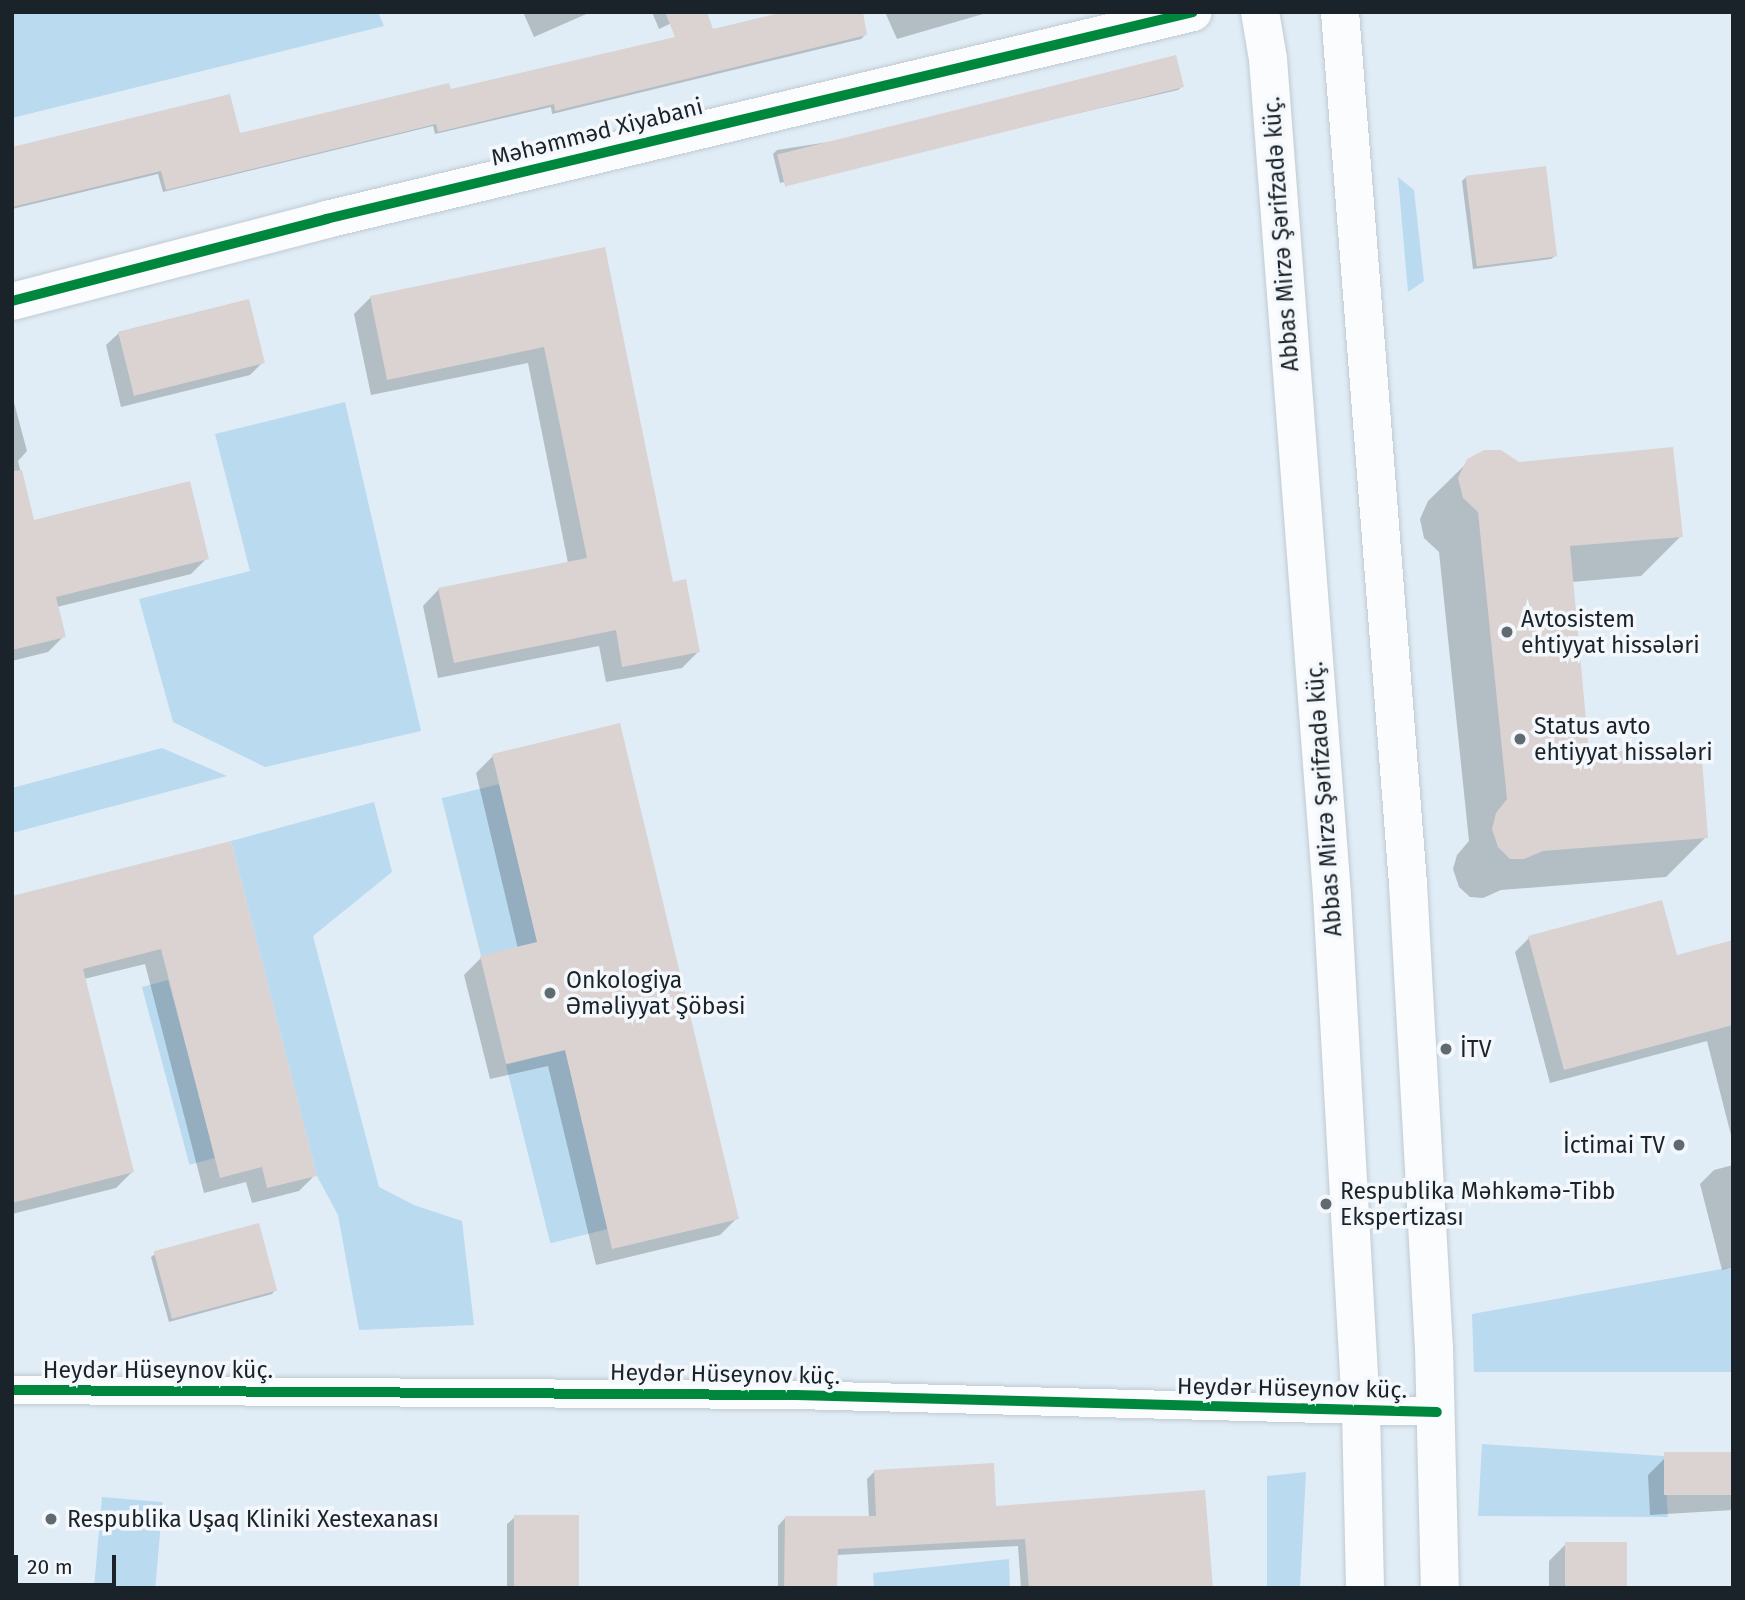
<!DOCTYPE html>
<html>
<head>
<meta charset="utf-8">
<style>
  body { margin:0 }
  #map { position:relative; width:1745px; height:1600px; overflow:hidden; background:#e0edf6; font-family:"Fira Sans",sans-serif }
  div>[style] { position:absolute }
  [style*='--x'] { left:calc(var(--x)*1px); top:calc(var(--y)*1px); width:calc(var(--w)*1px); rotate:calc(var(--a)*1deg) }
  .green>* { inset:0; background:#badaf0; transform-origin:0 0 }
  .shadow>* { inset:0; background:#0003 }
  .building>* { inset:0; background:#dad3d2; transform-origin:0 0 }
  .roads { filter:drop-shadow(0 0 2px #c0cad1) drop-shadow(0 0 2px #c0cad1) }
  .minor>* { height:28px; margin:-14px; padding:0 14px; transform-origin:14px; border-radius:14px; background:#fafcfe }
  .tertiary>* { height:37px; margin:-18.5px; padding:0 18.5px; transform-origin:18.5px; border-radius:18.5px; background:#fafcfe }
  .secondary>* { height:38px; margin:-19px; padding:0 19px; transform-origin:19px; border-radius:19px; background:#fafcfe }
  .cycleway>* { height:10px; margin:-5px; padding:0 5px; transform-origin:5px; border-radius:5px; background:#00873e }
  .dots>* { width:19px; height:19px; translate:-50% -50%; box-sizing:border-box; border:4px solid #f4f8fc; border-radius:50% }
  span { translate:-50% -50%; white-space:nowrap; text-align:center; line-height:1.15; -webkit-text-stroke:7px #f4f8fc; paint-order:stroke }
  .street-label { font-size:23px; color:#1a2329 }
  .poi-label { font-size:23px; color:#1a2329 }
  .left { translate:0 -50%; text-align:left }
  .right { translate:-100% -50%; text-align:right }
  .frame { position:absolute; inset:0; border:14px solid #1a2329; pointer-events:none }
  .scale { position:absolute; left:14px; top:1555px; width:102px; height:32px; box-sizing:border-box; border:4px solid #1a2329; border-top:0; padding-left:9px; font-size:21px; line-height:24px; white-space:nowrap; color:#1a2329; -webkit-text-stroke:5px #f4f8fc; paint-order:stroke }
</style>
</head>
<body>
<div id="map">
  <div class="green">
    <i style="clip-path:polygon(12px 12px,378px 12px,384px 26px,12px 118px)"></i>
    <i style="clip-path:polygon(1398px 177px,1414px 190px,1424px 281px,1408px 292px)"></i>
    <i style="clip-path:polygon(345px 402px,421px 731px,265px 767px,173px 722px,139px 599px,250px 571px,215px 434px)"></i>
    <i style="clip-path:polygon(162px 748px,227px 776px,12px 833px,12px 788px)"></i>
    <i style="left:499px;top:784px;width:163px;height:59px;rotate:76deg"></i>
    <i style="clip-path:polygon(374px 802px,392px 872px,313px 936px,379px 1187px,414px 1205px,462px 1221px,474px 1325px,359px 1330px,338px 1215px,317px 1176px,231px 841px)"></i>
    <i style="left:168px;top:980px;width:184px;height:27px;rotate:75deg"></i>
    <i style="left:565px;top:1050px;width:184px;height:61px;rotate:76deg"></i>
    <i style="clip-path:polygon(1733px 1267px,1733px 1372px,1474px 1372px,1472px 1314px)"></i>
    <i style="clip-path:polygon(1482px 1444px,1664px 1456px,1668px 1517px,1478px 1516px)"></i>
    <i style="clip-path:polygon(1306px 1472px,1300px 1588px,1267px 1588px,1267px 1476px)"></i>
    <i style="left:102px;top:1497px;width:61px;height:91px;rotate:5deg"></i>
    <i style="clip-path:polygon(1009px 1559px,1010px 1588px,874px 1588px,873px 1573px)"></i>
  </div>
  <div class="shadow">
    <i style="clip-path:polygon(523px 12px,591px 12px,534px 37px)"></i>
    <i style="clip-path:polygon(652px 12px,695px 12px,659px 29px)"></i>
    <i style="clip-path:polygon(885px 12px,990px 12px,897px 39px)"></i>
    <i style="clip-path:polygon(865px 35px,861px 39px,552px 114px,551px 107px,435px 134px,433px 126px,163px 192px,158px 174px,12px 209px,12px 149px,238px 135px,450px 91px)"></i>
    <i style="clip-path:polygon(1182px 87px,1178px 90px,780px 183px,773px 154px,777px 150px)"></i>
    <i style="clip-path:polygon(1466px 177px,1555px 256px,1551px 259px,1473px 269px,1462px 181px)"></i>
    <i style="clip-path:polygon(604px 250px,672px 584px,698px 652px,682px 668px,606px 682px,599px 646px,438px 678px,423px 606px,439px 589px,568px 563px,528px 363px,371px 395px,354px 314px,371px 297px)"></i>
    <i style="clip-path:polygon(119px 333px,263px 362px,250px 375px,121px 407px,106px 345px)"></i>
    <i style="clip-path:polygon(12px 395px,27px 451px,18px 461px,33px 522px,207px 558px,191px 574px,57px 607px,64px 636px,48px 652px,12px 661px)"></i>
    <i style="clip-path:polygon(1469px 461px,1518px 464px,1681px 536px,1641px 576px,1572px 582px,1588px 755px,1706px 837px,1666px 877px,1501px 890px,1483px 898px,1470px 897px,1459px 887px,1453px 869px,1457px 855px,1469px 841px,1439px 552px,1424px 538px,1420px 519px,1428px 501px)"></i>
    <i style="clip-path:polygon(493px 756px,737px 1218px,720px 1235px,596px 1265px,548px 1066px,490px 1079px,464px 975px,481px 958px,518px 949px,476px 773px)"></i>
    <i style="clip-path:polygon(230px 843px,315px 1175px,299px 1191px,252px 1203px,246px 1182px,204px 1193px,145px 964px,84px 979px,132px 1172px,116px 1188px,12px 1214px,12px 898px)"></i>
    <i style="clip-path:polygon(1529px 938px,1675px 957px,1733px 942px,1733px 1143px,1707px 1041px,1550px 1083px,1515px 952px)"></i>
    <i style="clip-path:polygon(1733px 1165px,1733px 1267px,1722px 1270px,1700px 1184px,1714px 1170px)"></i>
    <i style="clip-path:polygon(155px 1254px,275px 1290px,272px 1294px,169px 1322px,151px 1257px)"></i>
    <i style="clip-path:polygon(1733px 1454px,1733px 1510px,1650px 1515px,1648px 1475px,1665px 1458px)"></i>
    <i style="clip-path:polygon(875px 1471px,994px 1508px,1211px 1588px,1021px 1588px,1018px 1546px,836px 1555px,836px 1588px,778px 1588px,778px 1526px,785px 1518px,869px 1518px,867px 1479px)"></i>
    <i style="clip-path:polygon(515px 1517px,577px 1588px,507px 1588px,507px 1524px)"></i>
    <i style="clip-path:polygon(1566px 1544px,1626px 1588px,1549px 1588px,1549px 1561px)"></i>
  </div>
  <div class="building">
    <i style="clip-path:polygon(665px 12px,707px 12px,713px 29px,784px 12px,863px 12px,867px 35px,555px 111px,554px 104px,438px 132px,436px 124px,166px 190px,161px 171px,12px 207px,12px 147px,230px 94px,240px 133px,449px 83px,451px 89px,675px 37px)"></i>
    <i style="left:1176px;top:55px;width:33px;height:411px;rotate:76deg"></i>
    <i style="left:1546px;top:166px;width:91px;height:81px;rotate:83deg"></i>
    <i style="clip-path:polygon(605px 247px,673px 582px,686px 579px,700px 652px,622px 667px,616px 630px,454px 663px,438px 588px,587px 558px,544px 347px,387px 380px,370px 296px)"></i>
    <i style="left:249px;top:299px;width:66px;height:135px;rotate:76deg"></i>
    <i style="clip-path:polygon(1673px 447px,1683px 537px,1570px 546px,1589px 753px,1701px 746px,1708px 838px,1543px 851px,1524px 859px,1510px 859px,1498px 847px,1492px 829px,1496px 813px,1507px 799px,1478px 512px,1463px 498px,1458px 478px,1467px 459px,1484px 450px,1501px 450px,1519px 462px)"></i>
    <i style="clip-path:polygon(22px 470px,34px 520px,190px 481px,209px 559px,56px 597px,66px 637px,12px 650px,12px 471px)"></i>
    <i style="clip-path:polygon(620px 723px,739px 1219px,612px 1249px,565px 1050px,506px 1064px,480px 956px,537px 942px,492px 754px)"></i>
    <i style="clip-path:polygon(231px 841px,317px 1176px,267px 1188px,262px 1167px,220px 1178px,161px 949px,83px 969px,134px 1172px,12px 1203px,12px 896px)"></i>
    <i style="clip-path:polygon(1662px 900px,1677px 955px,1733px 940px,1733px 1025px,1564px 1070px,1528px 936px)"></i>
    <i style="left:259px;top:1223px;width:70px;height:109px;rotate:75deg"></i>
    <i style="left:1733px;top:1452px;width:43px;height:69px;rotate:90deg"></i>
    <i style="clip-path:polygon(994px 1463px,996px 1506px,1205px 1490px,1213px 1588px,1029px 1588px,1025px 1539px,838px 1549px,837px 1588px,784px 1588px,785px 1516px,876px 1516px,874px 1470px)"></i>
    <i style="left:514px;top:1515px;width:65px;height:73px"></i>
    <i style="left:1565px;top:1542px;width:62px;height:46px"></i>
  </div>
  <div class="roads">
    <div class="minor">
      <i style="--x:12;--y:1390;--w:784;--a:0.37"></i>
      <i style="--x:796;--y:1395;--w:641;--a:1.52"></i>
    </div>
    <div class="tertiary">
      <i style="--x:12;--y:301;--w:325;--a:-14.6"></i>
      <i style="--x:326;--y:219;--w:891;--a:-13.43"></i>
    </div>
    <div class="secondary">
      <i style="--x:1260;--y:12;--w:48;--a:80.3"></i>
      <i style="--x:1268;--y:59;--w:838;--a:85.62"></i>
      <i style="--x:1332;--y:895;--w:517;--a:86.78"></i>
      <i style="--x:1361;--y:1411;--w:177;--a:88.7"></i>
      <i style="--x:1340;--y:12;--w:875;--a:85.54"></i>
      <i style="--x:1408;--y:884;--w:465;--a:86.8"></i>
      <i style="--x:1434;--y:1348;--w:240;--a:88.6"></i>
    </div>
  </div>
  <div class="cycleway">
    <i style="--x:12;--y:301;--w:325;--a:-14.6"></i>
    <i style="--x:326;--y:219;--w:891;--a:-13.43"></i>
    <i style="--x:12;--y:1390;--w:784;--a:0.37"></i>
    <i style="--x:796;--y:1395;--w:641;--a:1.52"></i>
  </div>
  <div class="dots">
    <i style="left:1507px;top:632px;background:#5f6a71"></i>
    <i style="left:1520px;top:739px;background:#5f6a71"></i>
    <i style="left:550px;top:993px;background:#5f6a71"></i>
    <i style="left:1446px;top:1049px;background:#5f6a71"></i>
    <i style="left:1679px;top:1145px;background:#5f6a71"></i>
    <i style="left:1326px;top:1204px;background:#5f6a71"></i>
    <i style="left:51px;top:1519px;background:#5f6a71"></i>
  </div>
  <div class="street-label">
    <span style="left:597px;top:132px;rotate:-14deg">Məhəmməd Xiyabani</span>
    <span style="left:1281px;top:234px;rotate:-94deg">Abbas Mirzə Şərifzadə küç.</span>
    <span style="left:1324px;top:799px;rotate:-94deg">Abbas Mirzə Şərifzadə küç.</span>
    <span style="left:158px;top:1370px">Heydər Hüseynov küç.</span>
    <span style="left:725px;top:1374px;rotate:1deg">Heydər Hüseynov küç.</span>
    <span style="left:1292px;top:1388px;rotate:1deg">Heydər Hüseynov küç.</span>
  </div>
  <div class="poi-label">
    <span class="left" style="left:1521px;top:632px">Avtosistem<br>ehtiyyat hissələri</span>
    <span class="left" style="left:1534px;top:739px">Status avto<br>ehtiyyat hissələri</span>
    <span class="left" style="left:566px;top:993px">Onkologiya<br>Əməliyyat Şöbəsi</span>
    <span class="left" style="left:1460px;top:1049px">İTV</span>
    <span class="right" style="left:1665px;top:1145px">İctimai TV</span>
    <span class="left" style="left:1340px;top:1204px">Respublika Məhkəmə-Tibb<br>Ekspertizası</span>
    <span class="left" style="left:67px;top:1519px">Respublika Uşaq Kliniki Xestexanası</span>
  </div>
  <div class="frame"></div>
  <div class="scale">20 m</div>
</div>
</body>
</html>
